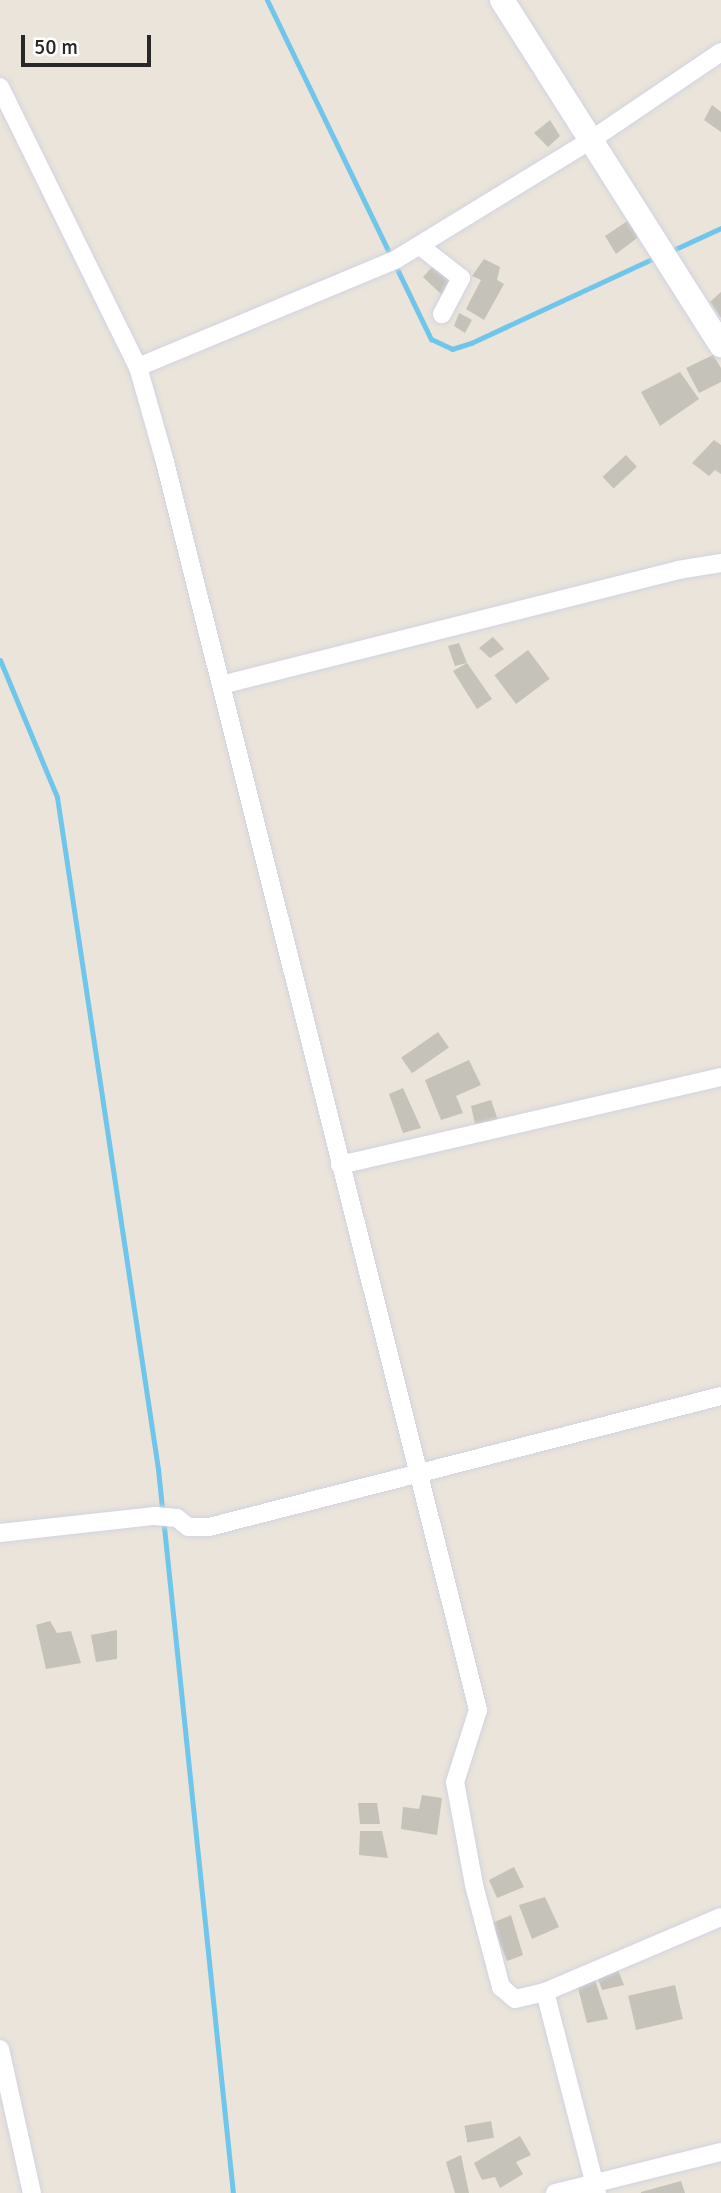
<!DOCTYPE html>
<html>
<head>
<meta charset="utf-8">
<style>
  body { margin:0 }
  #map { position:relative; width:721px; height:2193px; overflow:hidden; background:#eae4da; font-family:Signika,sans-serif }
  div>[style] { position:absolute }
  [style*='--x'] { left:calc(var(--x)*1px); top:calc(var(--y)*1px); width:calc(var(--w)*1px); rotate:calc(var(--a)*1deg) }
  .stream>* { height:5px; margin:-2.5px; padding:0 2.5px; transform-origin:2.5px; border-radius:2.5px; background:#70c6ea }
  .building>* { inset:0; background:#c5c2b9; transform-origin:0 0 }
  .roads { filter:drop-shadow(0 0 2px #d0d3e1) drop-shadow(0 0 2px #d0d3e1) }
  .street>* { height:18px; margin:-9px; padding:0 9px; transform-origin:9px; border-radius:9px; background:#fff }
  .secondary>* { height:24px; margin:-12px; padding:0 12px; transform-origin:12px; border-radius:12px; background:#fff }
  span { translate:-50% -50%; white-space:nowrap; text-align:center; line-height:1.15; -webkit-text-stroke:7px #fff; paint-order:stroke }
  .scale { position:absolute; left:21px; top:35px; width:130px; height:32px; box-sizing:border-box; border:4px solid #282828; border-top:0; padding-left:9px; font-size:21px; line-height:24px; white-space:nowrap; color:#282828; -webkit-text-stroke:5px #fff; paint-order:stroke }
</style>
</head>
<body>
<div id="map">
  <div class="stream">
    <i style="--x:267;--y:0;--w:377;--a:64.2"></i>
    <i style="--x:431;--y:339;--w:23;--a:25"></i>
    <i style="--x:452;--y:349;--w:20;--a:-18"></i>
    <i style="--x:471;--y:343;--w:206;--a:-24.9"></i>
    <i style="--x:671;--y:251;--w:55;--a:-24.7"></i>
    <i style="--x:0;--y:660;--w:148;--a:67.4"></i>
    <i style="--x:57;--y:797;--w:680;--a:81.45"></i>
    <i style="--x:158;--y:1469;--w:728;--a:84.09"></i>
  </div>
  <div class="building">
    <i style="clip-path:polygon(712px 105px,721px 112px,721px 132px,704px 120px)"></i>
    <i style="clip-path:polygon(550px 120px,560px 136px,548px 147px,534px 133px)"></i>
    <i style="clip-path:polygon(629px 220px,641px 235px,616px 254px,605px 236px)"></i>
    <i style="clip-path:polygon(484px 259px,500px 267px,497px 280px,504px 284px,484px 320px,466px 309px,481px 280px,472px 276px)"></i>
    <i style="clip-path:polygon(433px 266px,452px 281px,442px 295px,423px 277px)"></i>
    <i style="clip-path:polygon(721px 292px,721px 318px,710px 302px)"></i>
    <i style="clip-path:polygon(459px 313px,472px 320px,465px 333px,454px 326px)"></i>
    <i style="clip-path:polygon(713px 355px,721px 368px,721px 382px,699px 393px,686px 368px)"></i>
    <i style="clip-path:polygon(680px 372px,699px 399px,660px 426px,641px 392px)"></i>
    <i style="clip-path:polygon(714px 440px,721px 445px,721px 474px,715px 470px,709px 476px,692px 463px)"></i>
    <i style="left:626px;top:455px;width:16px;height:32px;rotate:47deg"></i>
    <i style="clip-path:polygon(493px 637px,504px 649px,490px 658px,479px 648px)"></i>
    <i style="clip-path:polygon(459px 643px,467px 663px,492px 699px,477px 709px,453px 671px,467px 663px,455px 666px,448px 646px)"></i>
    <i style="left:528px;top:650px;width:36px;height:42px;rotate:53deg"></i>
    <i style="left:438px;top:1032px;width:19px;height:45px;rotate:55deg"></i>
    <i style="clip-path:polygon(469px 1060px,481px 1085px,456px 1096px,463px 1113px,441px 1120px,425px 1080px)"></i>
    <i style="clip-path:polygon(403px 1088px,421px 1128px,403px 1133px,389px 1094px)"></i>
    <i style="clip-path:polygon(491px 1100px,498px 1120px,475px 1124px,471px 1106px)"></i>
    <i style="clip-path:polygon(50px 1621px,57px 1633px,71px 1631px,81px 1663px,46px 1669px,36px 1625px)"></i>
    <i style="clip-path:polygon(117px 1630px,117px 1659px,96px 1662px,91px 1635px)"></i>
    <i style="clip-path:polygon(422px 1795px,442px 1798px,437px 1835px,401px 1829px,403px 1807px,419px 1809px)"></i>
    <i style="clip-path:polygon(358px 1803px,377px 1803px,380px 1824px,360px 1824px)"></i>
    <i style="clip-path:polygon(360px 1831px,382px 1831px,388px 1858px,359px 1855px)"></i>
    <i style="clip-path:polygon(514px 1867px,524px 1887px,497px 1898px,489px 1880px)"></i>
    <i style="clip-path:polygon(545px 1897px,559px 1927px,532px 1939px,519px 1905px)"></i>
    <i style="clip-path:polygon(511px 1915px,523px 1955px,507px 1961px,492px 1923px)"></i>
    <i style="clip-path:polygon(618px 1970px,624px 1985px,602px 1990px,597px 1975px)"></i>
    <i style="clip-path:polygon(595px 1980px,608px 2019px,587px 2023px,577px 1984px)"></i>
    <i style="left:675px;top:1985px;width:35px;height:48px;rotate:77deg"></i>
    <i style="left:491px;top:2121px;width:17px;height:27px;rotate:80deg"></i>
    <i style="clip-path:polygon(520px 2136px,531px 2155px,516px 2162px,523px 2174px,500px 2188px,495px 2177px,482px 2180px,474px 2163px)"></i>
    <i style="clip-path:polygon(461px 2155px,469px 2193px,455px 2193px,446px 2162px)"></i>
    <i style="clip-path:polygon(681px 2181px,685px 2193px,641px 2193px,641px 2192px)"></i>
  </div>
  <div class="roads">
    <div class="street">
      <i style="--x:0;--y:87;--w:312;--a:63.8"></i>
      <i style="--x:138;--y:367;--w:99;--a:74.1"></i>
      <i style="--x:165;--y:462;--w:1287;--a:75.92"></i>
      <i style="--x:478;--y:1710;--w:76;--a:107.7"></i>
      <i style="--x:455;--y:1782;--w:105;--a:79.5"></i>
      <i style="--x:474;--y:1885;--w:106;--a:75.2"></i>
      <i style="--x:501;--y:1987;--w:18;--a:41"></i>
      <i style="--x:515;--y:1999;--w:31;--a:-13"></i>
      <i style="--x:545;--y:1992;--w:191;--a:-23.1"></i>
      <i style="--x:420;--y:246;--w:52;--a:38"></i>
      <i style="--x:461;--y:278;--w:41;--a:117.8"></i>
      <i style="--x:138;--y:367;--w:278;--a:-22.6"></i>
      <i style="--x:395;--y:260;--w:230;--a:-31.5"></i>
      <i style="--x:591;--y:140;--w:157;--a:-34.1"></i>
      <i style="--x:221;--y:685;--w:471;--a:-14.1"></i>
      <i style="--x:678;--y:570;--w:44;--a:-9.2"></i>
      <i style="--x:340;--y:1165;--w:391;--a:-13"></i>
      <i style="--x:0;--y:1533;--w:156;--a:-6.3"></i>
      <i style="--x:155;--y:1516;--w:22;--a:5"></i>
      <i style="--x:177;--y:1518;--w:14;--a:39"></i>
      <i style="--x:188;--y:1527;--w:21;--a:0"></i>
      <i style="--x:209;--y:1527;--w:528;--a:-14.35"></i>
      <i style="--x:545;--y:1992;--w:208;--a:75.5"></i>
      <i style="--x:0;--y:2049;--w:148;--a:77.5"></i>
      <i style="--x:555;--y:2193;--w:171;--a:-13.9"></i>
    </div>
    <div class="secondary">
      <i style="--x:502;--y:0;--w:409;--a:57.6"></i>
    </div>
  </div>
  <div class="scale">50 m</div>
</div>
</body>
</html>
